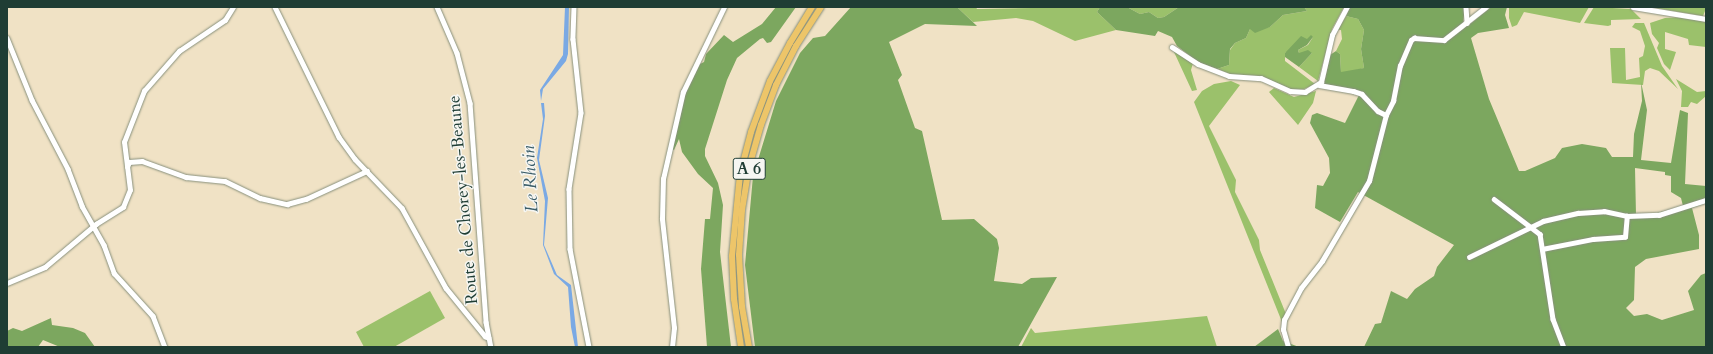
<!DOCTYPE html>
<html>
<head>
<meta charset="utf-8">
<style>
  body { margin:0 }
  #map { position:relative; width:1713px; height:354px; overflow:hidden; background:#f0e2c5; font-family:Cardo,serif }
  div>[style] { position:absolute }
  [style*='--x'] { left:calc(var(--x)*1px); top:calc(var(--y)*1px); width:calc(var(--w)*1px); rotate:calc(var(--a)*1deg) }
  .green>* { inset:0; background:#9bc16b }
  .forest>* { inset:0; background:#7ca75f }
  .water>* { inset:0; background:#7aa9e4 }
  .roads { filter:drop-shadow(0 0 1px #88907c) drop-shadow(0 0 1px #88907c) }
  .minor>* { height:4.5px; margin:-2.25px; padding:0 2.25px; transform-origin:2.25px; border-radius:2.25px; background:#fff }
  .highway>* { height:6px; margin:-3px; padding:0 3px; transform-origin:3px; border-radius:3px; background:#edc569 }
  span { translate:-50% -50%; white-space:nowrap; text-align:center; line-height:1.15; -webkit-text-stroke:3px #f6f6f2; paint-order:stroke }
  .shield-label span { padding:1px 3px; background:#f6f6f2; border:1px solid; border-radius:3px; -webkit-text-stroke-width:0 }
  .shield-label { font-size:16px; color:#1f3d34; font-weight:700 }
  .street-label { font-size:17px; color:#1f3d34 }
  .water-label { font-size:18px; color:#3a5d69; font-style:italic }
  .frame { position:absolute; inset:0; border:8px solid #1f3d34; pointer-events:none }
</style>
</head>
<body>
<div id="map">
  <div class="green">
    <i style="clip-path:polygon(957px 7px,976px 7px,977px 9px,1100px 7px,1097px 12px,1116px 30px,1075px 41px,1033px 21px,1016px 18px,973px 22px)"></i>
    <i style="clip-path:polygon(1127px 7px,1179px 7px,1164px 17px,1158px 18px,1149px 12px,1140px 14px)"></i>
    <i style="clip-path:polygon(1304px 7px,1344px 7px,1332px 29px,1318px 81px,1299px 67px,1312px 53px,1299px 53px,1298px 50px,1308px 45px,1313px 37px,1285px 53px,1285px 61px,1315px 84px,1304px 89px,1293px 90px,1261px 76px,1233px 75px,1217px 69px,1229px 65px,1230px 50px,1235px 43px,1246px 38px,1250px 29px,1270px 27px,1283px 15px,1307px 11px)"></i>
    <i style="clip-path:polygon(1509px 7px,1589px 7px,1580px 23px,1524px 12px,1517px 25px,1512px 27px,1509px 18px)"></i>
    <i style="clip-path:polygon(1594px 7px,1631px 9px,1641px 19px,1611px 20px,1611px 25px,1608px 26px,1584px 23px)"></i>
    <i style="clip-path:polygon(1649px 7px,1705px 7px,1705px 11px,1703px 16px)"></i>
    <i style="clip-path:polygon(1346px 16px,1358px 19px,1364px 30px,1361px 49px,1364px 68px,1347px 73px,1341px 72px,1340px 54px,1336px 51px,1342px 39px,1341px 30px,1338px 30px)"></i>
    <i style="clip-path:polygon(1684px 17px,1706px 22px,1706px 47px,1689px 45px,1688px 39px,1665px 32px,1665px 49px,1676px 52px,1670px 70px,1664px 64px,1657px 48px,1659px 43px,1652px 34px,1650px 23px,1665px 18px)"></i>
    <i style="clip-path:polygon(1635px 23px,1644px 23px,1662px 66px,1678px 89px,1659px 71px,1650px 68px,1645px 71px,1643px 85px,1612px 83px,1610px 48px,1625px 48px,1626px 80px,1640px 77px,1639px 58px,1643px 56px,1645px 46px,1640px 31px,1632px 27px)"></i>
    <i style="clip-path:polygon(1177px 51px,1193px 63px,1191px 70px,1197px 90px,1192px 91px,1174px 52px)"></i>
    <i style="clip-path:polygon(1676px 79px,1697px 92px,1706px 91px,1706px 96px,1697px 104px,1691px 102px,1688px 107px,1681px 107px,1682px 91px)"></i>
    <i style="clip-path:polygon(1231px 81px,1240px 85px,1209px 126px,1236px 180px,1235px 192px,1259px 240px,1260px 250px,1286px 314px,1282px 322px,1194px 102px,1202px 91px,1214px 84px)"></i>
    <i style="clip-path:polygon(1274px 88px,1294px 97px,1316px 91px,1313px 103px,1298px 125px,1269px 92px)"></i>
    <i style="clip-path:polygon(430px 291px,445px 318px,394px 347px,364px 347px,356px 332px)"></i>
    <i style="clip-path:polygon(1207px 316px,1217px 347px,1021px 347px,1031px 328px,1035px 333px)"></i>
  </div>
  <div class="forest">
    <i style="clip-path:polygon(776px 7px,796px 7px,771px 42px,767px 43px,763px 38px,760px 39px,737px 58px,727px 80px,705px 149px,705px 156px,718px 183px,723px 205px,720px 252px,731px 347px,707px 347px,701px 269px,705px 219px,710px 219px,713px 188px,698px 174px,682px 152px,679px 139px,674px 150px,670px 148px,683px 94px,698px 65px,704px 62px,706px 54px,724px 35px,733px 42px,762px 24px)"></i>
    <i style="clip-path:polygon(851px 7px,957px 7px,977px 26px,925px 24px,889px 42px,902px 75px,898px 80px,915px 128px,922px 131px,942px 220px,974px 219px,997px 239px,999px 248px,994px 281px,1022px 284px,1031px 278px,1057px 277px,1018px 347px,755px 347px,745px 265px,753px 176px,776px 101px,800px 53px,813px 38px,825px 36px)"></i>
    <i style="clip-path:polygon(1100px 7px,1127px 7px,1140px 14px,1149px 12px,1158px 18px,1164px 17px,1179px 7px,1304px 7px,1307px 11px,1283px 15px,1270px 27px,1255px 33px,1250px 29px,1246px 38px,1235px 43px,1230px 49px,1229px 65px,1217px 69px,1198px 62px,1177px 46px,1172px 37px,1158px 31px,1155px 36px,1116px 30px,1097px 12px)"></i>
    <i style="clip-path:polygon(evenodd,1350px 7px,1465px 7px,1463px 24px,1469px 25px,1491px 7px,1507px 7px,1505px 15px,1509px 28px,1478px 33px,1471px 38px,1489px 99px,1519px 171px,1525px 171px,1555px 158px,1562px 148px,1582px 144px,1606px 148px,1612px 157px,1633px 157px,1634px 134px,1642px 101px,1641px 82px,1647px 110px,1641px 160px,1671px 163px,1680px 110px,1688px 113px,1685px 184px,1706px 186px,1706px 203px,1692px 208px,1699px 235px,1699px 249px,1646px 259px,1635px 267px,1634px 300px,1626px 308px,1634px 316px,1647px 314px,1662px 320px,1694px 310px,1688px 291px,1701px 275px,1706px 273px,1706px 347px,1364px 347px,1375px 324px,1381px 323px,1391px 291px,1407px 299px,1415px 289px,1434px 276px,1437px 267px,1454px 245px,1358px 192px,1340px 222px,1315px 208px,1317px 185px,1323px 186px,1330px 173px,1329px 158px,1310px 123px,1312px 115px,1317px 113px,1345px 123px,1361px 91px,1324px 84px,1330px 55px,1336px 51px,1340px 54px,1341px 72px,1364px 68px,1361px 49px,1364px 30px,1358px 19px,1346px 16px,1350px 7px,1635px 168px,1665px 172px,1665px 175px,1671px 176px,1671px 192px,1681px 198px,1683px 206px,1653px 214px,1636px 215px,1635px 168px)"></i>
    <i style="clip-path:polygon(1311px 35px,1313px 37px,1307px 45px,1298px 50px,1299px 53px,1308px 50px,1312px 53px,1299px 67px,1285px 57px,1285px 53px,1301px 36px,1307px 39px)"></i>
    <i style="clip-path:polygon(51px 318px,52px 325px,73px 328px,85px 333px,95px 347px,60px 347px,43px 340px,38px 347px,7px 347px,7px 331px,13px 328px,22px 331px)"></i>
    <i style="clip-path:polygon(1278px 329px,1283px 341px,1299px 347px,1254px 347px)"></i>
  </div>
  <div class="water">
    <i style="clip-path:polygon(565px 7px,569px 7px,568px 54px,566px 61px,543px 89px,541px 101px,540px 90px,563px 55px)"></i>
    <i style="clip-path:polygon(541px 103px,544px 103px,545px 116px,539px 160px,548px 198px,544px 245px,557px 275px,571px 285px,578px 347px,575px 347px,571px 327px,568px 287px,554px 274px,543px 245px,545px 201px,537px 158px,543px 119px)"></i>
  </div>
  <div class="roads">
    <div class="minor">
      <i style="--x:275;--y:7;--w:145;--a:63.8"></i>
      <i style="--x:339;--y:137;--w:27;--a:54"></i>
      <i style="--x:355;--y:159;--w:68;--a:46.2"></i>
      <i style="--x:402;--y:208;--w:91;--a:61.2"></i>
      <i style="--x:446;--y:288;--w:62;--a:50.9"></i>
      <i style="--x:485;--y:336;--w:4;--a:27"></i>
      <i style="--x:437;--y:7;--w:50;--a:66.5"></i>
      <i style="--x:457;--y:53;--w:52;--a:75.4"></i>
      <i style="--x:470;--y:103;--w:220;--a:85.8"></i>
      <i style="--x:486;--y:322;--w:25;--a:79"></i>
      <i style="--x:574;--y:7;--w:32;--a:92"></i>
      <i style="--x:573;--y:39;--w:74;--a:83.8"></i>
      <i style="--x:581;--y:113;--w:77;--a:99"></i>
      <i style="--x:569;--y:189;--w:60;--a:89"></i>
      <i style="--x:570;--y:249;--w:100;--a:79"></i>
      <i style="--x:1466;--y:7;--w:16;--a:86"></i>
      <i style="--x:1633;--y:7;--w:74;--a:9.3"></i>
      <i style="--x:7;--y:38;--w:67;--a:68"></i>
      <i style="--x:32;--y:100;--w:78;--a:62.4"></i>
      <i style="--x:68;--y:169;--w:40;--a:69"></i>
      <i style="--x:82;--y:206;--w:45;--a:60.6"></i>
      <i style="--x:104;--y:245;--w:30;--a:70"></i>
      <i style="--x:114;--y:273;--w:58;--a:47.8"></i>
      <i style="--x:153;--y:316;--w:33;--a:69"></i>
      <i style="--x:1172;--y:47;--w:31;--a:33"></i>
      <i style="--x:1198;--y:64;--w:33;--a:21"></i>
      <i style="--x:1229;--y:76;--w:32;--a:4"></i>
      <i style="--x:1261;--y:78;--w:32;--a:24"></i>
      <i style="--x:1290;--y:91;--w:15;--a:4"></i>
      <i style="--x:1305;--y:92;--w:19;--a:-32"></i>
      <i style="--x:1321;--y:82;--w:48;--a:-76.8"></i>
      <i style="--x:1332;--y:35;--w:32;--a:-62"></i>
      <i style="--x:1319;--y:85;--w:35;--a:10"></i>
      <i style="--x:1353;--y:91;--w:9;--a:18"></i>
      <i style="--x:1362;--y:94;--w:23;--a:47"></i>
      <i style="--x:1378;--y:111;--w:9;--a:27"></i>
      <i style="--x:127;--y:167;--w:5;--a:-68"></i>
      <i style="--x:129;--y:162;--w:13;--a:-4"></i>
      <i style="--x:142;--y:161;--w:47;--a:20"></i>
      <i style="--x:186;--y:177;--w:39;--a:6"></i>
      <i style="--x:225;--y:181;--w:39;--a:26"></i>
      <i style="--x:260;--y:198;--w:28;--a:13"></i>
      <i style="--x:287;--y:204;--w:20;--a:-15"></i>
      <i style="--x:306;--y:199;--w:67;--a:-24.7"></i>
      <i style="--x:1494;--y:199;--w:58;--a:37.3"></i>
      <i style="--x:1540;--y:234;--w:86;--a:81.3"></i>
      <i style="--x:1553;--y:319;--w:30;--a:69"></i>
      <i style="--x:1542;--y:249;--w:52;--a:-11.1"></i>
      <i style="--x:1593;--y:239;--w:32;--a:-4"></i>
      <i style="--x:1625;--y:237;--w:21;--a:-85"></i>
      <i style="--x:1469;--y:257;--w:82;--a:-25.9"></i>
      <i style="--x:1543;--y:221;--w:36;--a:-13"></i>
      <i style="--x:1578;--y:213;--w:26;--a:-4"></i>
      <i style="--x:1604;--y:211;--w:24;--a:12"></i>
      <i style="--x:1627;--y:216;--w:32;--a:-2"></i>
      <i style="--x:1659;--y:215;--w:49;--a:-17.7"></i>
      <i style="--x:7;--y:283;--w:41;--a:-22.8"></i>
      <i style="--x:45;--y:267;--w:67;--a:-40.1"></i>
      <i style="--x:96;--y:224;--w:32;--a:-32"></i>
      <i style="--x:123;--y:207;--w:18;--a:-68"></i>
      <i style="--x:130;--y:190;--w:48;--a:-97.1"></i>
      <i style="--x:124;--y:142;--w:55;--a:-68.6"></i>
      <i style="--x:144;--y:91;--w:53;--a:-48.8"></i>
      <i style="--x:179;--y:51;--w:55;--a:-34"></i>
      <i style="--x:225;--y:20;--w:15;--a:-58"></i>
      <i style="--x:672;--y:347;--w:19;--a:-84"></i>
      <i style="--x:674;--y:328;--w:110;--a:-96.3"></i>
      <i style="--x:662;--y:219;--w:40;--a:-88.6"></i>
      <i style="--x:663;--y:179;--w:89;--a:-77.1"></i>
      <i style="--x:683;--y:92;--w:94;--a:-64.2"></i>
      <i style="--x:1288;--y:347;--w:18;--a:-106"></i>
      <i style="--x:1283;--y:330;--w:10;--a:-84"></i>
      <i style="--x:1284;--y:320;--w:36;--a:-62"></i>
      <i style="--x:1301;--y:288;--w:34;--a:-52"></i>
      <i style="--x:1322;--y:261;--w:93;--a:-59.6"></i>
      <i style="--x:1369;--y:181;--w:68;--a:-75.6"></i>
      <i style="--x:1386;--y:115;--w:16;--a:-63"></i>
      <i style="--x:1393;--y:101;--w:36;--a:-79"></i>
      <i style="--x:1400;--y:66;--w:28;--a:-67"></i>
      <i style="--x:1411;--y:40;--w:4;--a:-34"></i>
      <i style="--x:1414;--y:38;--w:30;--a:4"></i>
      <i style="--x:1444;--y:40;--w:53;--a:-38.2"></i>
    </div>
    <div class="highway">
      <i style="--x:741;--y:347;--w:49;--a:-98.3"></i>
      <i style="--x:734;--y:299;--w:43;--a:-92.7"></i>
      <i style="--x:732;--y:256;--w:82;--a:-84.4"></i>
      <i style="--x:740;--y:174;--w:43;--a:-75.3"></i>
      <i style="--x:751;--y:132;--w:54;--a:-69.6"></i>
      <i style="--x:770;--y:81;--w:43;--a:-62.2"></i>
      <i style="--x:790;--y:43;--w:42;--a:-58.6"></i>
      <i style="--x:749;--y:347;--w:41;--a:-99.9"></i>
      <i style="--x:742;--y:307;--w:52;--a:-93.3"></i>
      <i style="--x:739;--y:255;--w:45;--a:-86.2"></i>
      <i style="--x:742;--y:210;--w:44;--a:-80.8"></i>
      <i style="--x:749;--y:167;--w:44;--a:-74.1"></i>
      <i style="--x:761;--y:125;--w:43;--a:-69.4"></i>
      <i style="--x:776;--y:85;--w:44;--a:-62.9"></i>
      <i style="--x:796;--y:46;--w:46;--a:-57.3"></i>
    </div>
  </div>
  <div class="shield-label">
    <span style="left:749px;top:169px">A 6</span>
  </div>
  <div class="street-label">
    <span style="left:463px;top:200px;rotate:-95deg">Route de Chorey-les-Beaune</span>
  </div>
  <div class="water-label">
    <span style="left:531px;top:179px;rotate:-93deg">Le Rhoin</span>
  </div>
  <div class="frame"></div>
</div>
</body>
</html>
